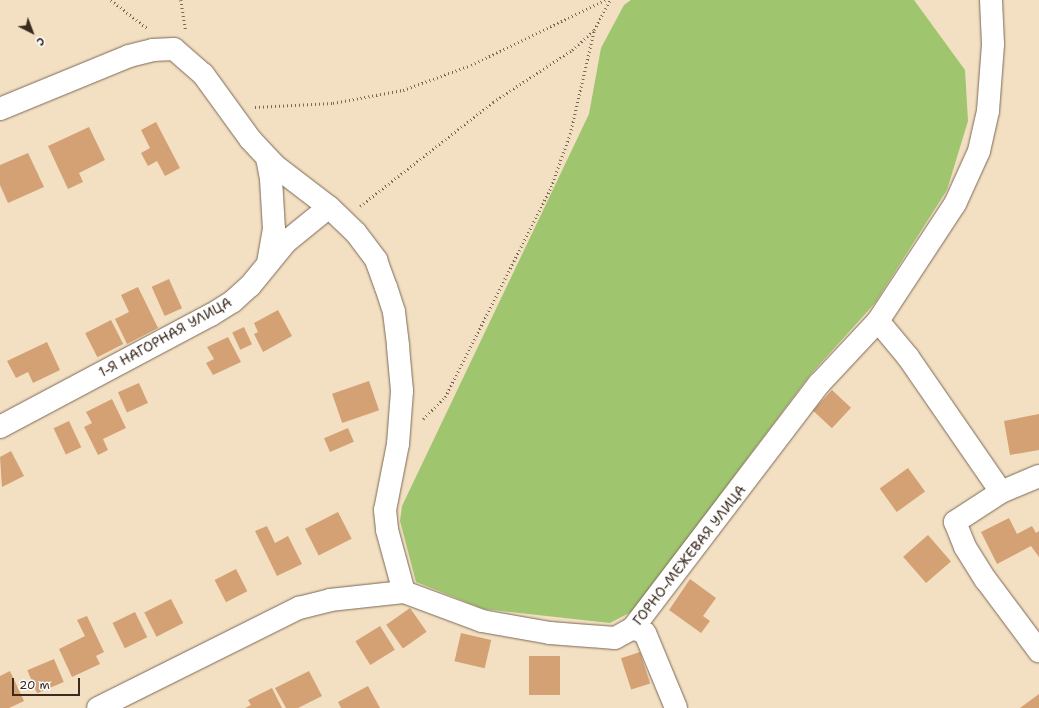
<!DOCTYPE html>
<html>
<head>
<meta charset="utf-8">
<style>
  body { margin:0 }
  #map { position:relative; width:1039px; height:708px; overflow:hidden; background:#f3dfc2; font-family:"Shantell Sans",sans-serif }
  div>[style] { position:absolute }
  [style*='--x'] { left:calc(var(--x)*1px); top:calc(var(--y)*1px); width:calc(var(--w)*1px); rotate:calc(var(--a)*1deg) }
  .green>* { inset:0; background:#a0c56f }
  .building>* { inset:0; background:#d4a175; transform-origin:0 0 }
  .path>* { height:2.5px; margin-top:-1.25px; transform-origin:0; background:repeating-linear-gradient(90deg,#7b6957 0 1px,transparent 0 4px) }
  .roads { filter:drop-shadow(0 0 1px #7b6957) drop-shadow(0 0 1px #7b6957) }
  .minor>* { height:22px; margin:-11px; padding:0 11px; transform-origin:11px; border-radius:11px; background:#fff }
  span { translate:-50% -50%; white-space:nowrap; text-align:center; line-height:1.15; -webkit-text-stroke:3px #fff; paint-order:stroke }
  .street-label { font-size:14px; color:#3b2a1e }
  .north { position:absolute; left:12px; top:12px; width:40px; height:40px; -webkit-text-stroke:3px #fff; paint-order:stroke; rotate:138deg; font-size:11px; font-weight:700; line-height:16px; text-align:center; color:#3b2a1e }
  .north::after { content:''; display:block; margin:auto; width:14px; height:18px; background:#3b2a1e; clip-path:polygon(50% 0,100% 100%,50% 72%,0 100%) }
  .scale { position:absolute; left:12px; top:678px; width:68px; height:18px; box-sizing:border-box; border:2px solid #3b2a1e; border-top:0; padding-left:5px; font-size:12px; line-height:14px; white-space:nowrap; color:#3b2a1e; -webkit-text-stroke:3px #fff; paint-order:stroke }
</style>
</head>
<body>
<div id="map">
  <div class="green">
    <i style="clip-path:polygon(631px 0,914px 0,965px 70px,968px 121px,947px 190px,875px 303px,810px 375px,633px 611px,610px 623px,484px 609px,416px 582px,400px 521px,402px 506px,589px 114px,601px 48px,624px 5px)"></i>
  </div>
  <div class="building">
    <i style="clip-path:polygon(156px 122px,180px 168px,165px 176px,157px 161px,148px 166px,141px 153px,150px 148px,141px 130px)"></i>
    <i style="clip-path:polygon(89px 127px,105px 160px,79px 173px,83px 182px,68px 189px,48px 146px)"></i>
    <i style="clip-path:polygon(28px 153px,44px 187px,8px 203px,0 185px,0 165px)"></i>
    <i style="left:169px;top:279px;width:32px;height:19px;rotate:66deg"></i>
    <i style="clip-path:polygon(138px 287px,158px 328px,127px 344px,115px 319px,129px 312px,121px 295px)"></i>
    <i style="clip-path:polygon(278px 310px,292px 336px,263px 352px,254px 334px,258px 332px,254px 323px)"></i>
    <i style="left:111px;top:320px;width:27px;height:29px;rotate:63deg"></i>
    <i style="left:244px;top:327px;width:19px;height:13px;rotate:65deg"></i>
    <i style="clip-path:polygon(228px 337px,241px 362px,213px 375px,206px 363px,214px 359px,207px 347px)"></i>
    <i style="clip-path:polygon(47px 342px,60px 370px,33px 383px,28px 372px,16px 378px,7px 361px)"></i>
    <i style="left:369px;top:381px;width:31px;height:39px;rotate:71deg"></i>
    <i style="left:139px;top:383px;width:22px;height:23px;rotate:66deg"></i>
    <i style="left:832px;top:390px;width:26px;height:28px;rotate:43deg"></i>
    <i style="clip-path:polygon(112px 399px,126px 428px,103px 439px,108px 450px,98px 455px,84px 427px,92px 423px,86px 412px)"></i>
    <i style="clip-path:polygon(1039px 414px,1039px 450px,1010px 455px,1004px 421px)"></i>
    <i style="left:69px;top:421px;width:29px;height:17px;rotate:65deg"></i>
    <i style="left:348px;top:428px;width:15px;height:26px;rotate:67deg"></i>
    <i style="clip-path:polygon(11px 451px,24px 476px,2px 487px,0 457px)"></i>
    <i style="left:908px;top:468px;width:29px;height:35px;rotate:54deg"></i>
    <i style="left:338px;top:512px;width:30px;height:37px;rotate:63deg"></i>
    <i style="clip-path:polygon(1009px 518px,1017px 534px,1032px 526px,1036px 533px,1039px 531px,1039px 557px,1031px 546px,997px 564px,981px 532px)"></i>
    <i style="clip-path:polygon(267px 526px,275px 543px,288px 536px,302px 564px,277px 576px,255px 531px)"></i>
    <i style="left:928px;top:535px;width:35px;height:33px;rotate:49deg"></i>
    <i style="left:236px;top:569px;width:25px;height:24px;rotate:63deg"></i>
    <i style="clip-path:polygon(690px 579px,716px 598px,703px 616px,710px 621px,701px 633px,669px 610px)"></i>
    <i style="left:171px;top:599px;width:27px;height:30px;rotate:63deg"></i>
    <i style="left:410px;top:608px;width:29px;height:29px;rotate:55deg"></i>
    <i style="left:135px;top:612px;width:28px;height:25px;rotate:64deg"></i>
    <i style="clip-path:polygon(87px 616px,104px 652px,96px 656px,100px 664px,72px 677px,59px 649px,85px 636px,77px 620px)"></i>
    <i style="left:380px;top:626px;width:28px;height:29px;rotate:58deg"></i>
    <i style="left:461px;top:633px;width:31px;height:29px;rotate:13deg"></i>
    <i style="left:640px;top:652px;width:33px;height:20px;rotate:72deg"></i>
    <i style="left:529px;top:656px;width:31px;height:39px"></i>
    <i style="left:54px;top:659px;width:25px;height:29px;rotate:67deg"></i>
    <i style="clip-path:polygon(10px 671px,24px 701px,9px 708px,0 708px,0 676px)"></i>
    <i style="clip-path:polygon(309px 671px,322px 696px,298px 708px,286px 708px,275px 688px)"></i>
    <i style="clip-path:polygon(368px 686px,380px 708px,341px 708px,338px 702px)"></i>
    <i style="clip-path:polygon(272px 688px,282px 708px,245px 708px,251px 705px,248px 700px)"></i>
    <i style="clip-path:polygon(1039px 694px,1039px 708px,1020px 708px)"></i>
  </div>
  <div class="path">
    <i style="--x:111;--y:0;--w:46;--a:37.9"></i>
    <i style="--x:181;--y:0;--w:31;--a:81"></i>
    <i style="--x:255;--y:107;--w:78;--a:-2.9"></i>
    <i style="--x:333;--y:103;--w:71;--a:-10.5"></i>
    <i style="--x:403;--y:90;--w:72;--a:-20.2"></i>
    <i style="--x:471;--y:65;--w:149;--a:-25.9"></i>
    <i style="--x:360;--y:206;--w:169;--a:-38"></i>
    <i style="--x:493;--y:102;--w:95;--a:-33.4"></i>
    <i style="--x:572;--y:50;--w:30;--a:-42"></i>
    <i style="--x:594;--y:30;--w:34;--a:-62"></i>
    <i style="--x:423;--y:419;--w:31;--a:-45"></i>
    <i style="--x:445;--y:397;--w:235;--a:-63.2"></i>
    <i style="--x:551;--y:187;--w:56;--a:-70.3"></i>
    <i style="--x:570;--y:134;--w:107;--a:-77"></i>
  </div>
  <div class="roads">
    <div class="minor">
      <i style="--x:0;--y:109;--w:139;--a:-22.3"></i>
      <i style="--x:129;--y:56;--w:25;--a:-14"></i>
      <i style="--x:153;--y:50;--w:21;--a:-3"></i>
      <i style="--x:174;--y:49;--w:38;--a:41"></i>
      <i style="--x:203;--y:74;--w:80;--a:54.1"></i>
      <i style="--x:250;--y:139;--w:35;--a:47"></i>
      <i style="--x:274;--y:165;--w:69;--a:37.4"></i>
      <i style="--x:329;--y:207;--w:37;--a:44"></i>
      <i style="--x:356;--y:233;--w:34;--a:53"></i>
      <i style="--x:376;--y:260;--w:29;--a:70"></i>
      <i style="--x:386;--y:287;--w:26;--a:72"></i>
      <i style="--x:394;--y:312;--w:35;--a:83"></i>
      <i style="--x:398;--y:347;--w:44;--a:84.8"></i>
      <i style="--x:402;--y:391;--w:53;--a:94.3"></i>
      <i style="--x:398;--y:444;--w:67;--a:101.1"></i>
      <i style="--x:385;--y:510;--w:20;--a:84"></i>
      <i style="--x:387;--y:530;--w:64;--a:74.7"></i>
      <i style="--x:267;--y:158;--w:21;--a:79"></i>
      <i style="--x:271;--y:179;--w:50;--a:86.6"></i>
      <i style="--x:274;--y:229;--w:34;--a:100"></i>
      <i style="--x:878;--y:321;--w:47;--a:50.2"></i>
      <i style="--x:908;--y:357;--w:164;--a:55.4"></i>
      <i style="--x:0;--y:427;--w:239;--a:-28"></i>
      <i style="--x:211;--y:315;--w:25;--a:-32"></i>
      <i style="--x:232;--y:302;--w:24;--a:-42"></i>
      <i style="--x:250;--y:286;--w:57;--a:-50.7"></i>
      <i style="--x:286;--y:242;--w:55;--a:-39.1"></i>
      <i style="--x:1039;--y:476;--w:41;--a:157.2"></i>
      <i style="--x:1001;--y:492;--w:55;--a:146.9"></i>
      <i style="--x:955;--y:522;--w:27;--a:68"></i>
      <i style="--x:965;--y:547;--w:39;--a:58"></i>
      <i style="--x:986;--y:580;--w:89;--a:53.3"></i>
      <i style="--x:633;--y:628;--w:13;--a:23"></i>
      <i style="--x:645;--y:633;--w:81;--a:67.5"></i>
      <i style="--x:98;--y:708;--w:225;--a:-26.5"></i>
      <i style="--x:299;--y:608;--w:32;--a:-14"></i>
      <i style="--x:330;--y:600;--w:74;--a:-6.2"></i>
      <i style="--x:404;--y:592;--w:83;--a:20.4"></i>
      <i style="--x:482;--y:621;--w:69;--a:10"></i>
      <i style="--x:550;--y:633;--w:65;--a:4.4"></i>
      <i style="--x:615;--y:638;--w:21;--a:-29"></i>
      <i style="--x:633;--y:628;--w:307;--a:-52.7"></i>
      <i style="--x:819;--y:384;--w:86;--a:-46.9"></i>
      <i style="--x:878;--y:321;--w:140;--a:-56.7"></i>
      <i style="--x:955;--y:204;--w:58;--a:-65.6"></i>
      <i style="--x:979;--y:151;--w:41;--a:-77.3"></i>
      <i style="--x:988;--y:111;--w:67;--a:-85.7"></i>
      <i style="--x:993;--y:44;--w:44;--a:-92.6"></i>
    </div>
  </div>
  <div class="street-label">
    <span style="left:165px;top:337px;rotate:-29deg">1-Я НАГОРНАЯ УЛИЦА</span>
    <span style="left:689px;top:555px;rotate:-52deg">ГОРНО-МЕЖЕВАЯ УЛИЦА</span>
  </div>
  <div class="north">С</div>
  <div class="scale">20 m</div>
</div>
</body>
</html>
